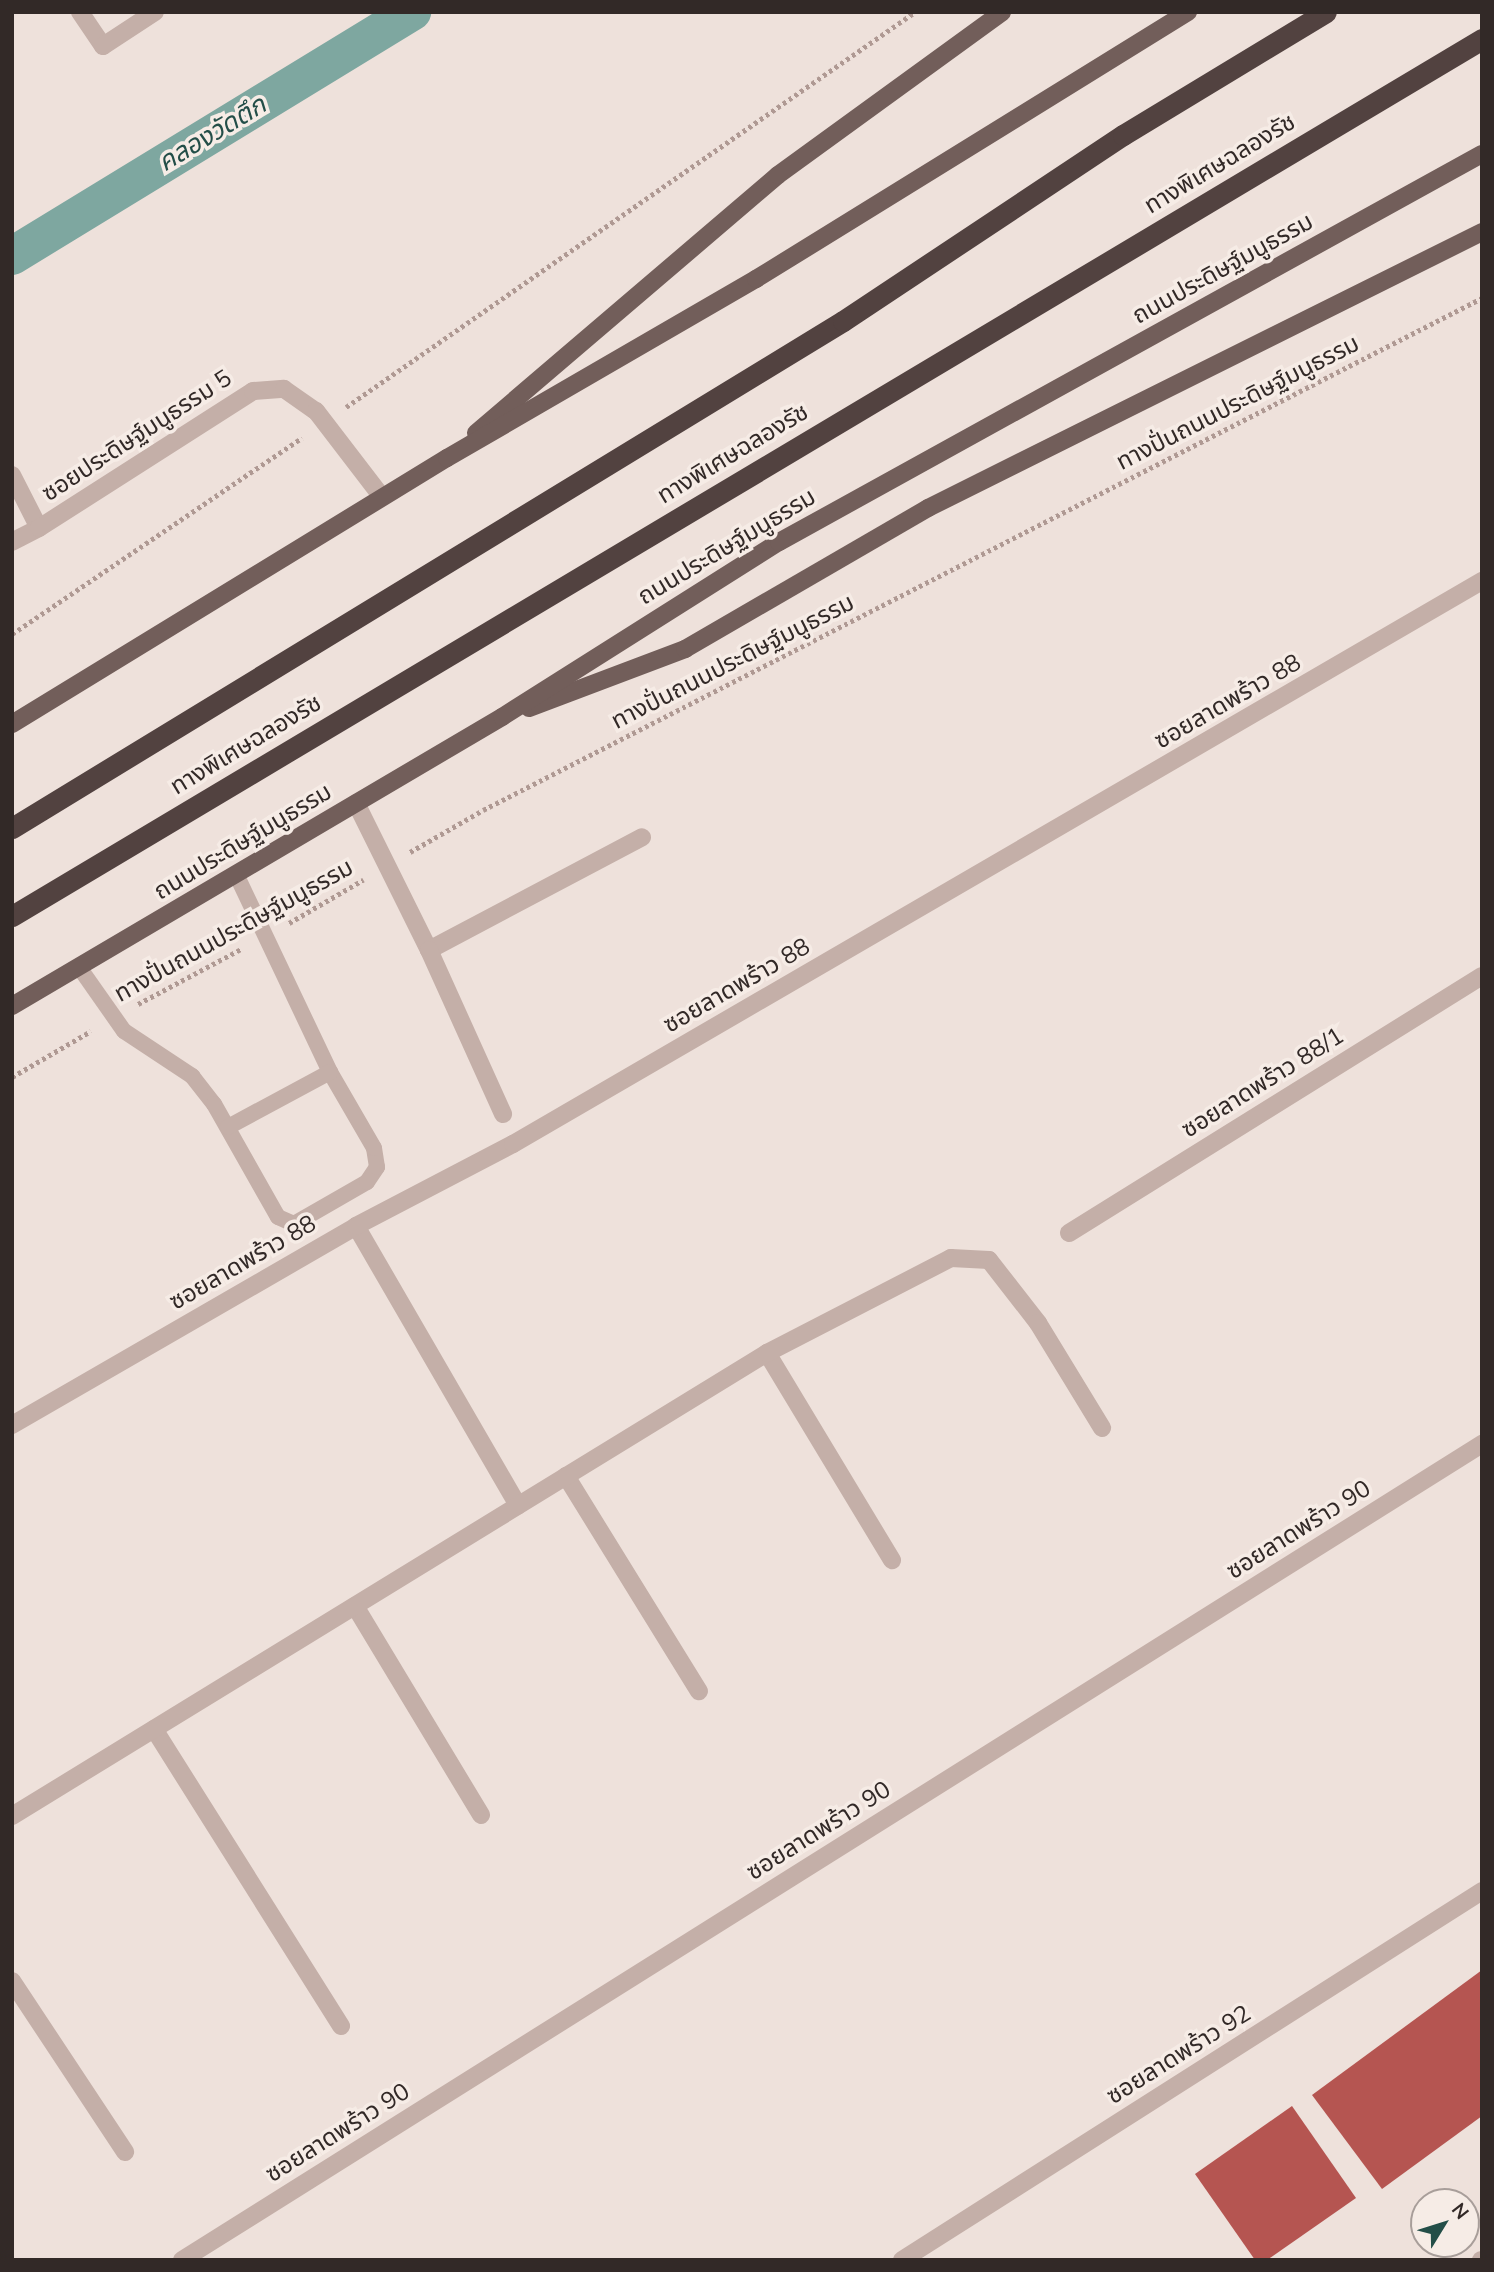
<!DOCTYPE html>
<html>
<head>
<meta charset="utf-8">
<style>
  body { margin:0 }
  #map { position:relative; width:1494px; height:2272px; overflow:hidden; background:#eee1db; font-family:"Nunito Sans","Noto Sans Thai",sans-serif }
  div>[style] { position:absolute }
  [style*='--x'] { left:calc(var(--x)*1px); top:calc(var(--y)*1px); width:calc(var(--w)*1px); rotate:calc(var(--a)*1deg) }
  .canal>* { height:38px; margin:-19px; padding:0 19px; transform-origin:19px; border-radius:19px; background:#7ea7a0 }
  .building>* { inset:0; background:#b55551 }
  .path>* { height:4.5px; margin-top:-2.25px; transform-origin:0; background:repeating-linear-gradient(90deg,#af9993 0 3.5px,transparent 0 7px) }
  .lane>* { height:16px; margin:-8px; padding:0 8px; transform-origin:8px; border-radius:8px; background:#c4afa8 }
  .street>* { height:18px; margin:-9px; padding:0 9px; transform-origin:9px; border-radius:9px; background:#c4afa8 }
  .primary>* { height:18px; margin:-9px; padding:0 9px; transform-origin:9px; border-radius:9px; background:#725e5a }
  .highway>* { height:21px; margin:-10.5px; padding:0 10.5px; transform-origin:10.5px; border-radius:10.5px; background:#524240 }
  span { translate:-50% -50%; white-space:nowrap; text-align:center; line-height:1.15; -webkit-text-stroke:7px #f6ece6; paint-order:stroke }
  .street-label { font-size:24px; color:#322927 }
  .water-label { font-size:26px; color:#234e48; font-style:italic }
  .frame { position:absolute; inset:0; border:14px solid #322927; pointer-events:none }
  .north { position:absolute; left:1410px; top:2188px; width:70px; height:70px; box-sizing:border-box; background:#f6ece6; border:2px solid #a89e9a; border-radius:50%; rotate:52deg; font-size:19px; font-weight:700; line-height:28px; text-align:center; color:#322927 }
  .north::after { content:''; display:block; margin:auto; width:24px; height:32px; background:#234e48; clip-path:polygon(50% 0,100% 100%,50% 72%,0 100%) }
</style>
</head>
<body>
<div id="map">
  <div class="canal">
    <i style="--x:12;--y:256;--w:469;--a:-31.4"></i>
  </div>
  <div class="building">
    <i style="clip-path:polygon(1482px 1970px,1482px 2116px,1382px 2189px,1312px 2095px)"></i>
    <i style="clip-path:polygon(1292px 2106px,1356px 2198px,1267px 2260px,1255px 2260px,1195px 2174px)"></i>
  </div>
  <div class="path">
    <i style="--x:346;--y:407;--w:693;--a:-34.77"></i>
    <i style="--x:12;--y:634;--w:350;--a:-34.1"></i>
    <i style="--x:410;--y:852;--w:84;--a:-29.9"></i>
    <i style="--x:483;--y:810;--w:1123;--a:-27.14"></i>
    <i style="--x:289;--y:923;--w:86;--a:-30.2"></i>
    <i style="--x:138;--y:1004;--w:117;--a:-28.1"></i>
    <i style="--x:12;--y:1077;--w:91;--a:-30.2"></i>
  </div>
  <div class="lane">
    <i style="--x:79;--y:967;--w:78;--a:54.9"></i>
    <i style="--x:124;--y:1031;--w:82;--a:33.5"></i>
    <i style="--x:192;--y:1076;--w:36;--a:52"></i>
    <i style="--x:214;--y:1104;--w:130;--a:60.5"></i>
    <i style="--x:278;--y:1217;--w:17;--a:24"></i>
    <i style="--x:294;--y:1224;--w:84;--a:-29.9"></i>
    <i style="--x:367;--y:1182;--w:18;--a:-56"></i>
    <i style="--x:377;--y:1167;--w:19;--a:-99"></i>
    <i style="--x:374;--y:1148;--w:88;--a:-120.1"></i>
    <i style="--x:330;--y:1072;--w:217;--a:-115.4"></i>
    <i style="--x:228;--y:1127;--w:116;--a:-28.3"></i>
  </div>
  <div class="street">
    <i style="--x:80;--y:12;--w:41;--a:55.9"></i>
    <i style="--x:103;--y:46;--w:62;--a:-33.2"></i>
    <i style="--x:12;--y:475;--w:59;--a:63"></i>
    <i style="--x:39;--y:528;--w:30;--a:153"></i>
    <i style="--x:39;--y:528;--w:254;--a:-32.6"></i>
    <i style="--x:253;--y:391;--w:31;--a:-4"></i>
    <i style="--x:284;--y:389;--w:39;--a:35"></i>
    <i style="--x:316;--y:411;--w:108;--a:52.5"></i>
    <i style="--x:356;--y:803;--w:164;--a:63.6"></i>
    <i style="--x:429;--y:950;--w:241;--a:-27.9"></i>
    <i style="--x:429;--y:950;--w:180;--a:65.7"></i>
    <i style="--x:356;--y:1226;--w:323;--a:59.9"></i>
    <i style="--x:1069;--y:1233;--w:486;--a:-31.9"></i>
    <i style="--x:767;--y:1353;--w:242;--a:58.9"></i>
    <i style="--x:12;--y:1425;--w:397;--a:-30"></i>
    <i style="--x:356;--y:1226;--w:177;--a:-27.6"></i>
    <i style="--x:513;--y:1144;--w:1121;--a:-30.16"></i>
    <i style="--x:566;--y:1476;--w:253;--a:58.3"></i>
    <i style="--x:355;--y:1606;--w:244;--a:58.9"></i>
    <i style="--x:154;--y:1729;--w:351;--a:57.8"></i>
    <i style="--x:12;--y:1816;--w:886;--a:-31.52"></i>
    <i style="--x:767;--y:1353;--w:207;--a:-27.3"></i>
    <i style="--x:951;--y:1258;--w:38;--a:3"></i>
    <i style="--x:989;--y:1260;--w:80;--a:52.1"></i>
    <i style="--x:1038;--y:1323;--w:123;--a:58.6"></i>
    <i style="--x:12;--y:1981;--w:205;--a:56.5"></i>
    <i style="--x:182;--y:2260;--w:1535;--a:-32.12"></i>
    <i style="--x:902;--y:2260;--w:687;--a:-32.46"></i>
    <i style="--x:1481;--y:2260;--w:1;--a:0"></i>
  </div>
  <div class="primary">
    <i style="--x:476;--y:433;--w:397;--a:-40.5"></i>
    <i style="--x:778;--y:175;--w:277;--a:-36"></i>
    <i style="--x:529;--y:708;--w:167;--a:-20.7"></i>
    <i style="--x:685;--y:649;--w:281;--a:-30.1"></i>
    <i style="--x:928;--y:508;--w:619;--a:-26.48"></i>
    <i style="--x:12;--y:724;--w:510;--a:-31.45"></i>
    <i style="--x:447;--y:458;--w:357;--a:-30.1"></i>
    <i style="--x:756;--y:279;--w:508;--a:-31.72"></i>
    <i style="--x:12;--y:1006;--w:569;--a:-30.53"></i>
    <i style="--x:502;--y:717;--w:328;--a:-32.3"></i>
    <i style="--x:779;--y:542;--w:803;--a:-28.9"></i>
  </div>
  <div class="highway">
    <i style="--x:12;--y:828;--w:973;--a:-31.39"></i>
    <i style="--x:843;--y:321;--w:336;--a:-33.6"></i>
    <i style="--x:1123;--y:135;--w:237;--a:-31.2"></i>
    <i style="--x:12;--y:916;--w:1712;--a:-30.82"></i>
  </div>
  <div class="street-label">
    <span style="left:1220px;top:164px;rotate:-31deg">ทางพิเศษฉลองรัช</span>
    <span style="left:1223px;top:269px;rotate:-29deg">ถนนประดิษฐ์มนูธรรม</span>
    <span style="left:1238px;top:403px;rotate:-27deg">ทางปั่นถนนประดิษฐ์มนูธรรม</span>
    <span style="left:137px;top:436px;rotate:-33deg">ซอยประดิษฐ์มนูธรรม 5</span>
    <span style="left:733px;top:454px;rotate:-31deg">ทางพิเศษฉลองรัช</span>
    <span style="left:727px;top:547px;rotate:-31deg">ถนนประดิษฐ์มนูธรรม</span>
    <span style="left:733px;top:662px;rotate:-27deg">ทางปั่นถนนประดิษฐ์มนูธรรม</span>
    <span style="left:1228px;top:702px;rotate:-30deg">ซอยลาดพร้าว 88</span>
    <span style="left:246px;top:745px;rotate:-31deg">ทางพิเศษฉลองรัช</span>
    <span style="left:243px;top:842px;rotate:-31deg">ถนนประดิษฐ์มนูธรรม</span>
    <span style="left:234px;top:931px;rotate:-29deg">ทางปั่นถนนประดิษฐ์มนูธรรม</span>
    <span style="left:737px;top:986px;rotate:-30deg">ซอยลาดพร้าว 88</span>
    <span style="left:1263px;top:1083px;rotate:-32deg">ซอยลาดพร้าว 88/1</span>
    <span style="left:243px;top:1263px;rotate:-30deg">ซอยลาดพร้าว 88</span>
    <span style="left:1299px;top:1530px;rotate:-32deg">ซอยลาดพร้าว 90</span>
    <span style="left:819px;top:1831px;rotate:-32deg">ซอยลาดพร้าว 90</span>
    <span style="left:1179px;top:2055px;rotate:-32deg">ซอยลาดพร้าว 92</span>
    <span style="left:338px;top:2133px;rotate:-32deg">ซอยลาดพร้าว 90</span>
  </div>
  <div class="water-label">
    <span style="left:212px;top:134px;rotate:-31deg">คลองวัดตึก</span>
  </div>
  <div class="frame"></div>
  <div class="north">N</div>
</div>
</body>
</html>
